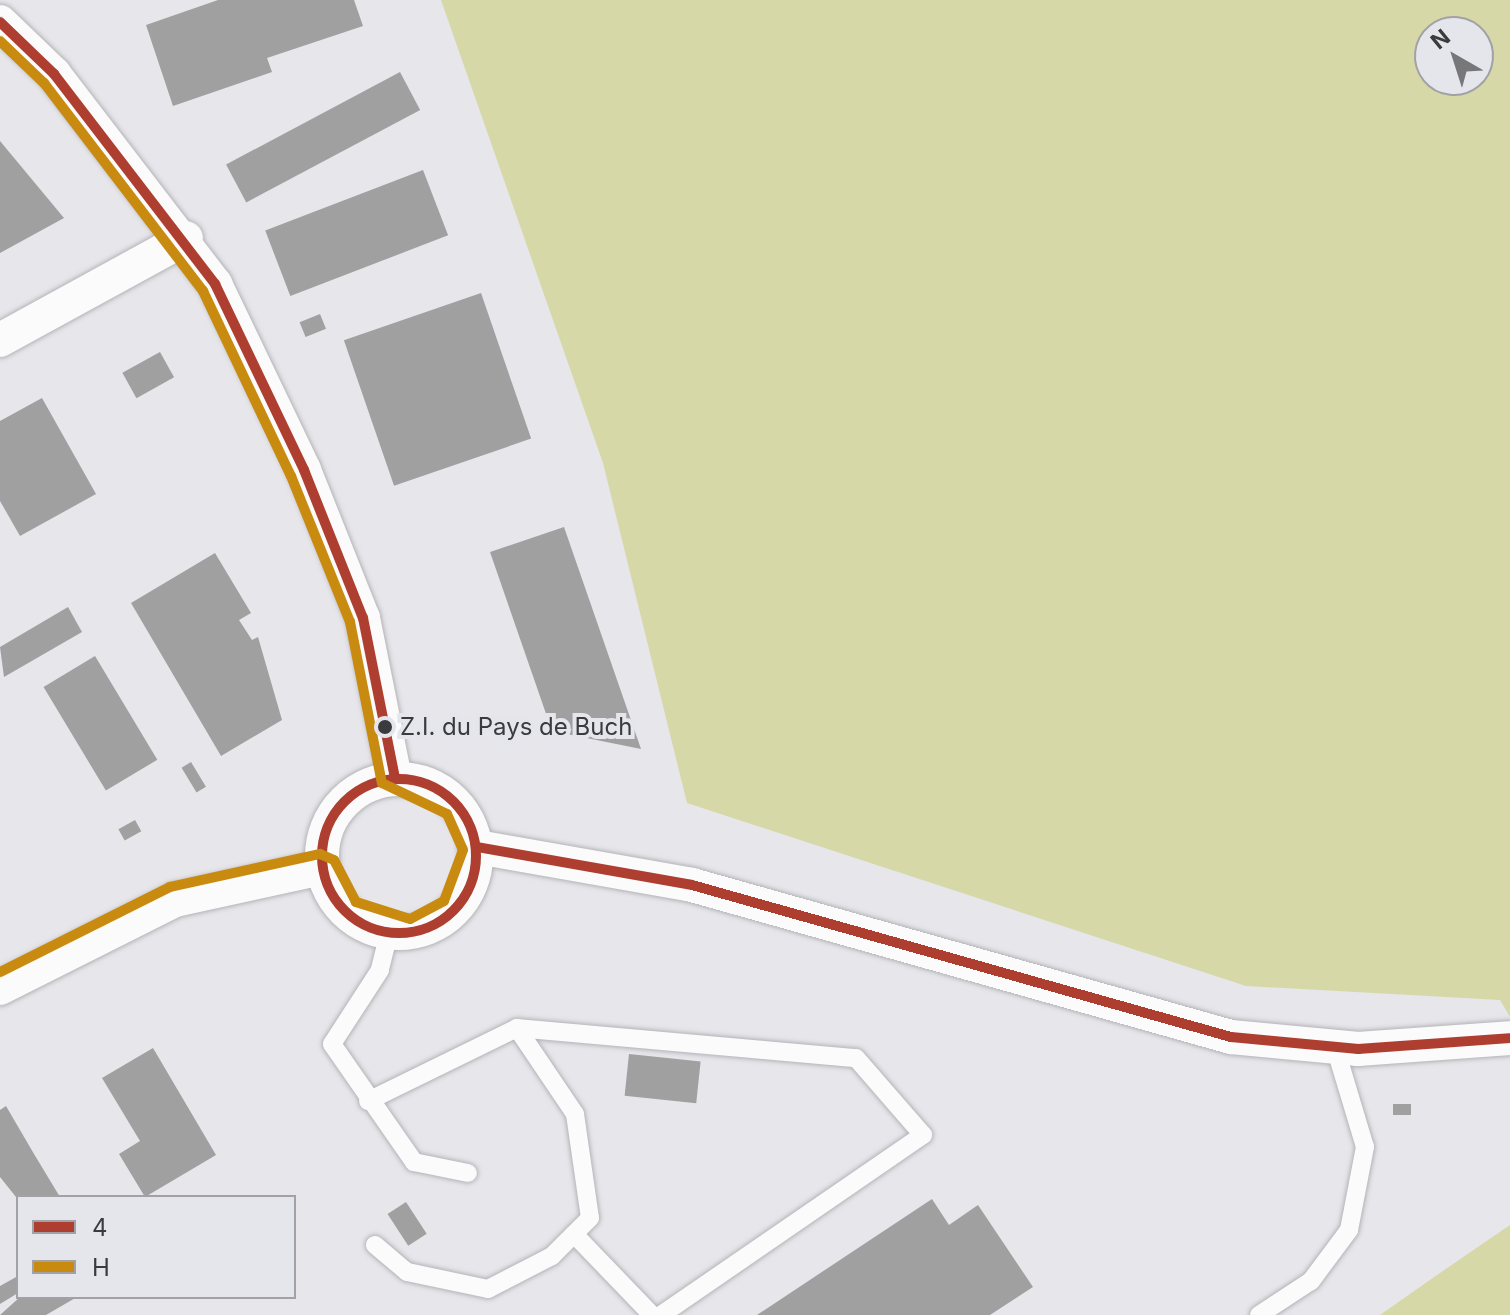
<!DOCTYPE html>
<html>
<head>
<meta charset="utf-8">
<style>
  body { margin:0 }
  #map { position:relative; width:1510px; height:1315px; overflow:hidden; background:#e6e6eb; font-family:Inter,sans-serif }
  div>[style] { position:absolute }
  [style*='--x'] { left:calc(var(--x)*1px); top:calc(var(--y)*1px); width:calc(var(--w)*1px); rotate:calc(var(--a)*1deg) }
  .green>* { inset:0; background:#d7d8a7 }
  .building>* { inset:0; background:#a0a0a1; transform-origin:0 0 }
  .roads { filter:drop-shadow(0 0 2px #b4b4b8) drop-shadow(0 0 2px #b4b4b8) }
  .lane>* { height:18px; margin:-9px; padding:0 9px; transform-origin:9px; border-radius:9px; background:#fbfbfc }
  .street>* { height:34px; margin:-17px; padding:0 17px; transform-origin:17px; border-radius:17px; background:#fbfbfc }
  .street>.ring { margin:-17px; padding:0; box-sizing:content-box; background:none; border:34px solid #fbfbfc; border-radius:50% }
  .bus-1>* { height:10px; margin:-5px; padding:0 5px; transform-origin:5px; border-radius:5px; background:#ae3e2f }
  .bus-1>.ring { margin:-5px; padding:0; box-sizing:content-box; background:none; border:10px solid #ae3e2f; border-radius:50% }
  .bus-2>* { height:10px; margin:-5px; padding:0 5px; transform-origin:5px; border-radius:5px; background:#c88b0f }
  .dots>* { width:22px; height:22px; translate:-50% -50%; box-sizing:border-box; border:4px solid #e5e5ec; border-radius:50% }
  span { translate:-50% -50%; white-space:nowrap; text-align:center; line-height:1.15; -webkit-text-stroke:8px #e5e5ec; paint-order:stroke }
  .bus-label { font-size:24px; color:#3b3b3d }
  .left { translate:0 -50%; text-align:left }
  .legend { position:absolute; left:16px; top:1195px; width:280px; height:104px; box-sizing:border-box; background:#e5e5ec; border:2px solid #a1a1a6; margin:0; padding:10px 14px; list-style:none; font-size:24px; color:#3b3b3d }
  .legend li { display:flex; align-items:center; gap:16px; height:40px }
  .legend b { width:40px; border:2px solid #a1a1a6 }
  .north { position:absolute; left:1414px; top:16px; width:80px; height:80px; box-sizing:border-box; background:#e5e5ec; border:2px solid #a1a1a6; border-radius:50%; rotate:321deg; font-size:22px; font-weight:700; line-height:32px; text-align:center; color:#3b3b3d }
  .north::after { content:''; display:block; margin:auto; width:28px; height:36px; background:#77777a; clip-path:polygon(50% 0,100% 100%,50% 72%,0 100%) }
</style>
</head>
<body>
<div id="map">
  <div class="green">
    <i style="clip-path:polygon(evenodd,441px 0,1510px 0,1510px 1017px,1500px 1000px,1246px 986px,687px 803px,603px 463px,441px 0,1430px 32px,1478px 32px,1478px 80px,1430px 80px,1430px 32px)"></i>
    <i style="clip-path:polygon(1510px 1225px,1510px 1315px,1380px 1315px,1437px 1275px)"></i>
  </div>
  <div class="building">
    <i style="clip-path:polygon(218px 0,354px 0,363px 26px,267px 58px,272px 72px,173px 106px,146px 25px)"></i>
    <i style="left:400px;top:72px;width:43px;height:197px;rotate:62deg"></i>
    <i style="clip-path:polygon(0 141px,64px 218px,0 253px)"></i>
    <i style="left:423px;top:170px;width:70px;height:169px;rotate:69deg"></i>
    <i style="left:481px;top:293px;width:154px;height:145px;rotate:71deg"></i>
    <i style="left:320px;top:314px;width:16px;height:22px;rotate:68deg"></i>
    <i style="left:160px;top:352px;width:29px;height:43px;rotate:61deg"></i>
    <i style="clip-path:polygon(42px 398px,96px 494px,20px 536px,0 501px,0 421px)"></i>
    <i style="clip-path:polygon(564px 527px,641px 749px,552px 731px,490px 552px)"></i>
    <i style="clip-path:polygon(215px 553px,251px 613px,239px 620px,252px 640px,258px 637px,282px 720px,221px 756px,131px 603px)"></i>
    <i style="clip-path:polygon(68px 607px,82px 632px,4px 677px,0 647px)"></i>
    <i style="left:95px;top:656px;width:121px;height:60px;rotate:59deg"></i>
    <i style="left:191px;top:762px;width:29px;height:11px;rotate:59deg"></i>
    <i style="left:135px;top:820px;width:13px;height:19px;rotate:61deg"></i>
    <i style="clip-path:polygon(153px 1048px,216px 1155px,145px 1197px,119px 1154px,140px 1141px,102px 1078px)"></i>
    <i style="left:629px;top:1054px;width:72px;height:42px;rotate:6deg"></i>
    <i style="left:1393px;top:1104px;width:18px;height:11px"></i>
    <i style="clip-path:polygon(6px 1106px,34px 1154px,60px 1197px,16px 1197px,0 1177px,0 1110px)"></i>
    <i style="clip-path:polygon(932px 1199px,949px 1225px,978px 1205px,1033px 1287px,990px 1315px,757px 1315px)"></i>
    <i style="left:406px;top:1202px;width:38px;height:22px;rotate:57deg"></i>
    <i style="clip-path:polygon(18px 1276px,18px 1293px,0 1304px,0 1286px)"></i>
    <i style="clip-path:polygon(20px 1297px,77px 1297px,46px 1315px,0 1315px)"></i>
  </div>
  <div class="roads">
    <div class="lane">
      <i style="--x:389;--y:933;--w:38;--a:104"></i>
      <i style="--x:380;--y:970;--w:88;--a:123"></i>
      <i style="--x:332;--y:1044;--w:144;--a:55.2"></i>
      <i style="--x:414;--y:1162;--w:55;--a:11.5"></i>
      <i style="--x:517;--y:1028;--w:340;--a:5.1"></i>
      <i style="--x:856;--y:1058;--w:102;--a:49"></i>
      <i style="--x:923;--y:1135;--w:318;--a:145.5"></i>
      <i style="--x:368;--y:1101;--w:166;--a:-26.1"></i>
      <i style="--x:517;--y:1028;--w:104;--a:56"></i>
      <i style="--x:575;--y:1114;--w:105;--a:81.8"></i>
      <i style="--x:590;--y:1218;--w:54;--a:135"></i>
      <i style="--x:552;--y:1256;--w:72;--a:152.7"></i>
      <i style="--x:488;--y:1289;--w:83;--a:-168.1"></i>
      <i style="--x:407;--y:1272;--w:42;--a:-139.8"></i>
      <i style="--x:574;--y:1234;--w:112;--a:46.1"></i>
      <i style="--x:1259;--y:1315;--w:62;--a:-33.2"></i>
      <i style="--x:1311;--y:1281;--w:64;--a:-53.3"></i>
      <i style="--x:1349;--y:1230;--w:85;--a:-79.1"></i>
      <i style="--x:1365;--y:1147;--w:104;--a:-106.7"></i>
    </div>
    <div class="street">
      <i style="--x:0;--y:22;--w:75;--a:43.9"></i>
      <i style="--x:54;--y:74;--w:265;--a:52.5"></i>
      <i style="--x:215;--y:284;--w:206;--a:64.4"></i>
      <i style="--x:304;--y:470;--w:159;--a:68.3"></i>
      <i style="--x:363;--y:618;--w:163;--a:78.7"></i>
      <i style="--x:0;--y:340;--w:212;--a:-28.7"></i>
      <i class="ring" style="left:322px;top:779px;width:120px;height:120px"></i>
      <i style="--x:477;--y:847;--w:218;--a:10"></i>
      <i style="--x:692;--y:885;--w:560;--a:15.75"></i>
      <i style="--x:1231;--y:1037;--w:128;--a:5.4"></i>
      <i style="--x:1358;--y:1049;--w:152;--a:-4.1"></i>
      <i style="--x:0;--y:988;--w:196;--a:-26.7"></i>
      <i style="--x:175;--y:900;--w:150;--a:-12.3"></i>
    </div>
  </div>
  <div class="bus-1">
    <i style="--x:0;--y:22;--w:75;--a:43.9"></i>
    <i style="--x:54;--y:74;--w:265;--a:52.5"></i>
    <i style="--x:215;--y:284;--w:206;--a:64.4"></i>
    <i style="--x:304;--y:470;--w:159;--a:68.3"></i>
    <i style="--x:363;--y:618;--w:163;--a:78.7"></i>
    <i class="ring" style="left:322px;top:779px;width:144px;height:144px"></i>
    <i style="--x:477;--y:847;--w:218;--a:10"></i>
    <i style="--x:692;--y:885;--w:560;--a:15.75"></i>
    <i style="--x:1231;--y:1037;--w:128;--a:5.4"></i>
    <i style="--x:1358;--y:1049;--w:152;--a:-4.1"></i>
  </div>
  <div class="bus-2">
    <i style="--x:0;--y:41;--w:61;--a:43.7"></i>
    <i style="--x:44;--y:83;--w:262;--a:52.6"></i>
    <i style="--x:203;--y:291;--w:205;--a:64.6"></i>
    <i style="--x:291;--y:476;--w:157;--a:68"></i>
    <i style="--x:350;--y:622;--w:164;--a:78.8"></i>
    <i style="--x:382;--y:783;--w:72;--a:25.5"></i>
    <i style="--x:447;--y:814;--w:39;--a:66"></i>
    <i style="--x:463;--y:850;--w:54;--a:110.4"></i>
    <i style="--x:444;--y:901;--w:38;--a:152"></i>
    <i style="--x:410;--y:919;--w:57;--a:-162.5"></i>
    <i style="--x:356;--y:902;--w:47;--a:-117.6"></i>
    <i style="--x:334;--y:860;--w:15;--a:-157"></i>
    <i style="--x:320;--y:854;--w:154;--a:167.6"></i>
    <i style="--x:170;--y:887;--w:190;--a:153.4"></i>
  </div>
  <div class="dots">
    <i style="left:385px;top:727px;background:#3b3b3d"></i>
  </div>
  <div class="bus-label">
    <span class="left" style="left:400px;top:727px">Z.I. du Pays de Buch</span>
  </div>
  <ul class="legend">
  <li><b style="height:10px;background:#ae3e2f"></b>4</li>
  <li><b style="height:10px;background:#c88b0f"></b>H</li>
  </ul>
  <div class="north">N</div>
</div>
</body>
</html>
